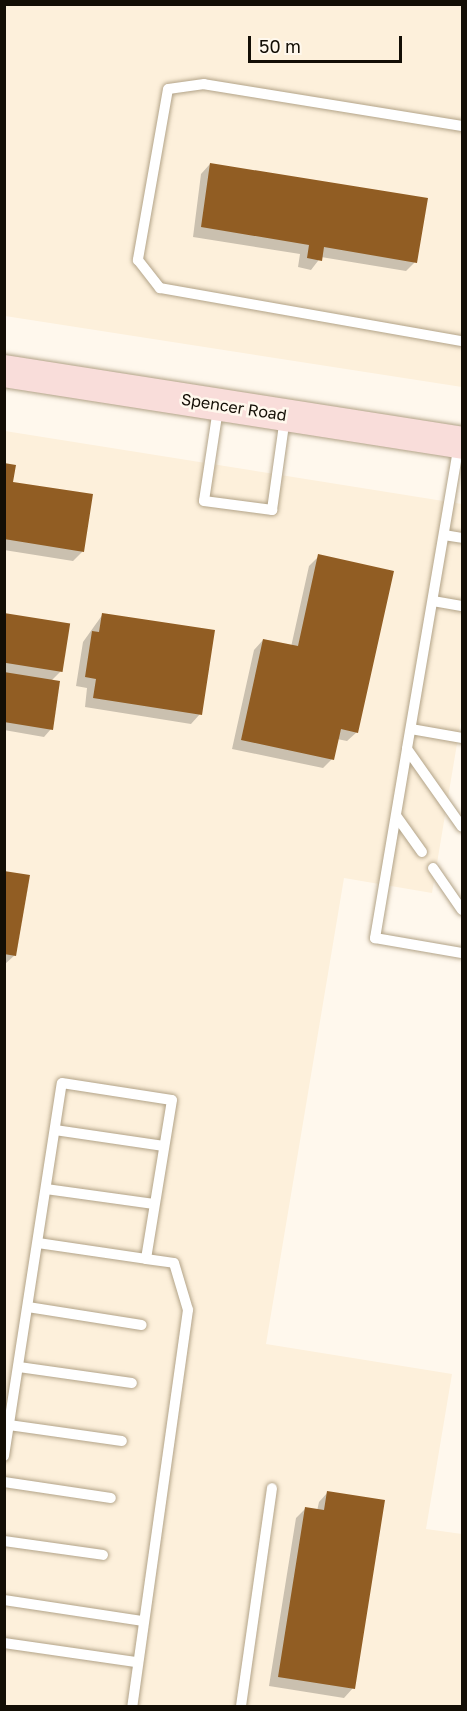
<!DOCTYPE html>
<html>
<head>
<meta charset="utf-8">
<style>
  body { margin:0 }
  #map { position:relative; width:467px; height:1711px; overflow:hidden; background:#fff8ed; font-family:"Golos Text",sans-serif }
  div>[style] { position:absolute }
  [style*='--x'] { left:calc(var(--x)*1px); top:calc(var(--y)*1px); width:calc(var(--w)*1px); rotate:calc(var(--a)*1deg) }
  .built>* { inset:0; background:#fdf0db }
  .shadow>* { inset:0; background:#0003 }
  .building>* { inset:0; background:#915d23; transform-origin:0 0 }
  .roads { filter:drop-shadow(0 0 2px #b2a388) drop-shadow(0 0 2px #b2a388) }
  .lane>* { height:10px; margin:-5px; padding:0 5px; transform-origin:5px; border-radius:5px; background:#fff }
  .primary>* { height:32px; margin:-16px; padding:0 16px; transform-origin:16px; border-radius:16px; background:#f9ddda }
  span { translate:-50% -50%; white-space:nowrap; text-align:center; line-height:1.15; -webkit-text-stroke:5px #fff8ed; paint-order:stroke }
  .street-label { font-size:16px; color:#130e05 }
  .frame { position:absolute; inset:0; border:6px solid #130e05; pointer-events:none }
  .scale { position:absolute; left:248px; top:36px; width:154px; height:27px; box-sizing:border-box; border:3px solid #130e05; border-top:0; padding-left:8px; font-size:18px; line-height:21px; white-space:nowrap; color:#130e05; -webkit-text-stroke:4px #fff8ed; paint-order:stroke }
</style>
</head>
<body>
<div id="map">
  <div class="built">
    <i style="clip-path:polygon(4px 5px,462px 5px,462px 387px,5px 316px)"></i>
    <i style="clip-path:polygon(5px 431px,462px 504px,462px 714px,432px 893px,344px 878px,266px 1344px,452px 1374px,426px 1529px,462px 1534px,462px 1706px,5px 1706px)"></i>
  </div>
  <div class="shadow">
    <i style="clip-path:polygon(210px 164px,415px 262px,406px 271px,321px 257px,311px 270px,298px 267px,300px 254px,193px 237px,201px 174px)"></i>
    <i style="clip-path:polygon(4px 465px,12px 483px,83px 551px,73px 561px,4px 550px)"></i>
    <i style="clip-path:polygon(319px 556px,357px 732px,347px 741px,337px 739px,332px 759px,323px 768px,232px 749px,254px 650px,263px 640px,291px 647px,309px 566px)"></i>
    <i style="clip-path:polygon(103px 614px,200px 714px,191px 724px,85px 707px,87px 688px,76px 686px,83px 642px)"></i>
    <i style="clip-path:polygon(4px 615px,61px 671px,51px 681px,51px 729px,44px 737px,4px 730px)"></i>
    <i style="clip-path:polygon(4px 873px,15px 955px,5px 964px,4px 964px)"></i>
    <i style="clip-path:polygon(328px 1492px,353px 1688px,344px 1698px,269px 1686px,296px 1518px,305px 1509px,317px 1511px,319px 1502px)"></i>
  </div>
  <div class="building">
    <i style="clip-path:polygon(210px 163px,428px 198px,417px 263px,324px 247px,322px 261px,307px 258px,309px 245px,201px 227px)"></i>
    <i style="clip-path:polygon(4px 463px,16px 465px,13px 482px,93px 494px,84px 552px,4px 539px)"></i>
    <i style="clip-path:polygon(318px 554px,394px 571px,358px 733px,341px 729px,334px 760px,241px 740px,263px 639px,298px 646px)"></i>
    <i style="left:4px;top:613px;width:67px;height:49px;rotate:9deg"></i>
    <i style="clip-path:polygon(102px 613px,215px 630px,202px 715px,93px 698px,96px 679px,85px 677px,92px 631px,99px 632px)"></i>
    <i style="clip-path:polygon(4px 672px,60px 681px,53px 730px,4px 722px)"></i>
    <i style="clip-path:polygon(4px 871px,30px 875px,16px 956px,4px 954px)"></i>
    <i style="clip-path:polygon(327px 1491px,385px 1500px,355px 1689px,278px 1677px,305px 1507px,324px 1510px)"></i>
  </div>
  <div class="roads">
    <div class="lane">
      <i style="--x:462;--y:126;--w:261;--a:-170.8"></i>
      <i style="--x:204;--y:84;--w:36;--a:172"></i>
      <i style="--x:168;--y:89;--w:174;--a:100"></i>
      <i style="--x:138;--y:260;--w:36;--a:52"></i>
      <i style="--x:160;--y:288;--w:307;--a:10"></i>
      <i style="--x:218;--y:409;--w:93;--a:98.7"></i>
      <i style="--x:204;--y:501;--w:69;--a:7.5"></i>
      <i style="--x:272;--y:510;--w:93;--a:-82"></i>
      <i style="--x:459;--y:444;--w:309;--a:99.7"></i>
      <i style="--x:407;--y:749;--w:95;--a:54.8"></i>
      <i style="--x:444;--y:535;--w:18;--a:9"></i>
      <i style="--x:433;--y:601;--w:29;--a:10"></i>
      <i style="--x:411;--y:729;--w:52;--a:10"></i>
      <i style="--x:407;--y:749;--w:192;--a:99.6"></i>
      <i style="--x:375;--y:938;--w:88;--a:9.8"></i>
      <i style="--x:397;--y:817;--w:43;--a:54.5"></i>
      <i style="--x:433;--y:868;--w:51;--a:55.4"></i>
      <i style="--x:55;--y:1130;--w:110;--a:8.4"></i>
      <i style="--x:46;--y:1189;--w:109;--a:7.9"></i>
      <i style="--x:38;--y:1243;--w:109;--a:8.4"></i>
      <i style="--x:28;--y:1307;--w:115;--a:9"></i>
      <i style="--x:19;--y:1367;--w:114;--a:8.1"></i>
      <i style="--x:9;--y:1425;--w:114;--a:8.1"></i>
      <i style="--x:4;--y:1456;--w:377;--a:-81.2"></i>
      <i style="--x:62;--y:1083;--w:111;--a:8.8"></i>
      <i style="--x:172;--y:1100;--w:161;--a:99.3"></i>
      <i style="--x:146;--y:1259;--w:28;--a:8"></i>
      <i style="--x:174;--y:1263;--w:49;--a:73.4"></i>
      <i style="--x:188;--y:1310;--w:400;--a:98"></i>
      <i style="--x:4;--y:1482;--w:108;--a:8.5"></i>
      <i style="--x:4;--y:1541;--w:100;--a:8"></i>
      <i style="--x:4;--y:1600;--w:141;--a:8.6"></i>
      <i style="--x:4;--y:1643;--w:133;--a:8.2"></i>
      <i style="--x:241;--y:1706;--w:220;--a:-81.9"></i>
    </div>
    <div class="primary">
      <i style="--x:4;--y:371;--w:464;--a:8.9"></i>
    </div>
  </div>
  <div class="street-label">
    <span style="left:234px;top:407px;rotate:9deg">Spencer Road</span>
  </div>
  <div class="frame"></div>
  <div class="scale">50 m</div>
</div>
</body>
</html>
